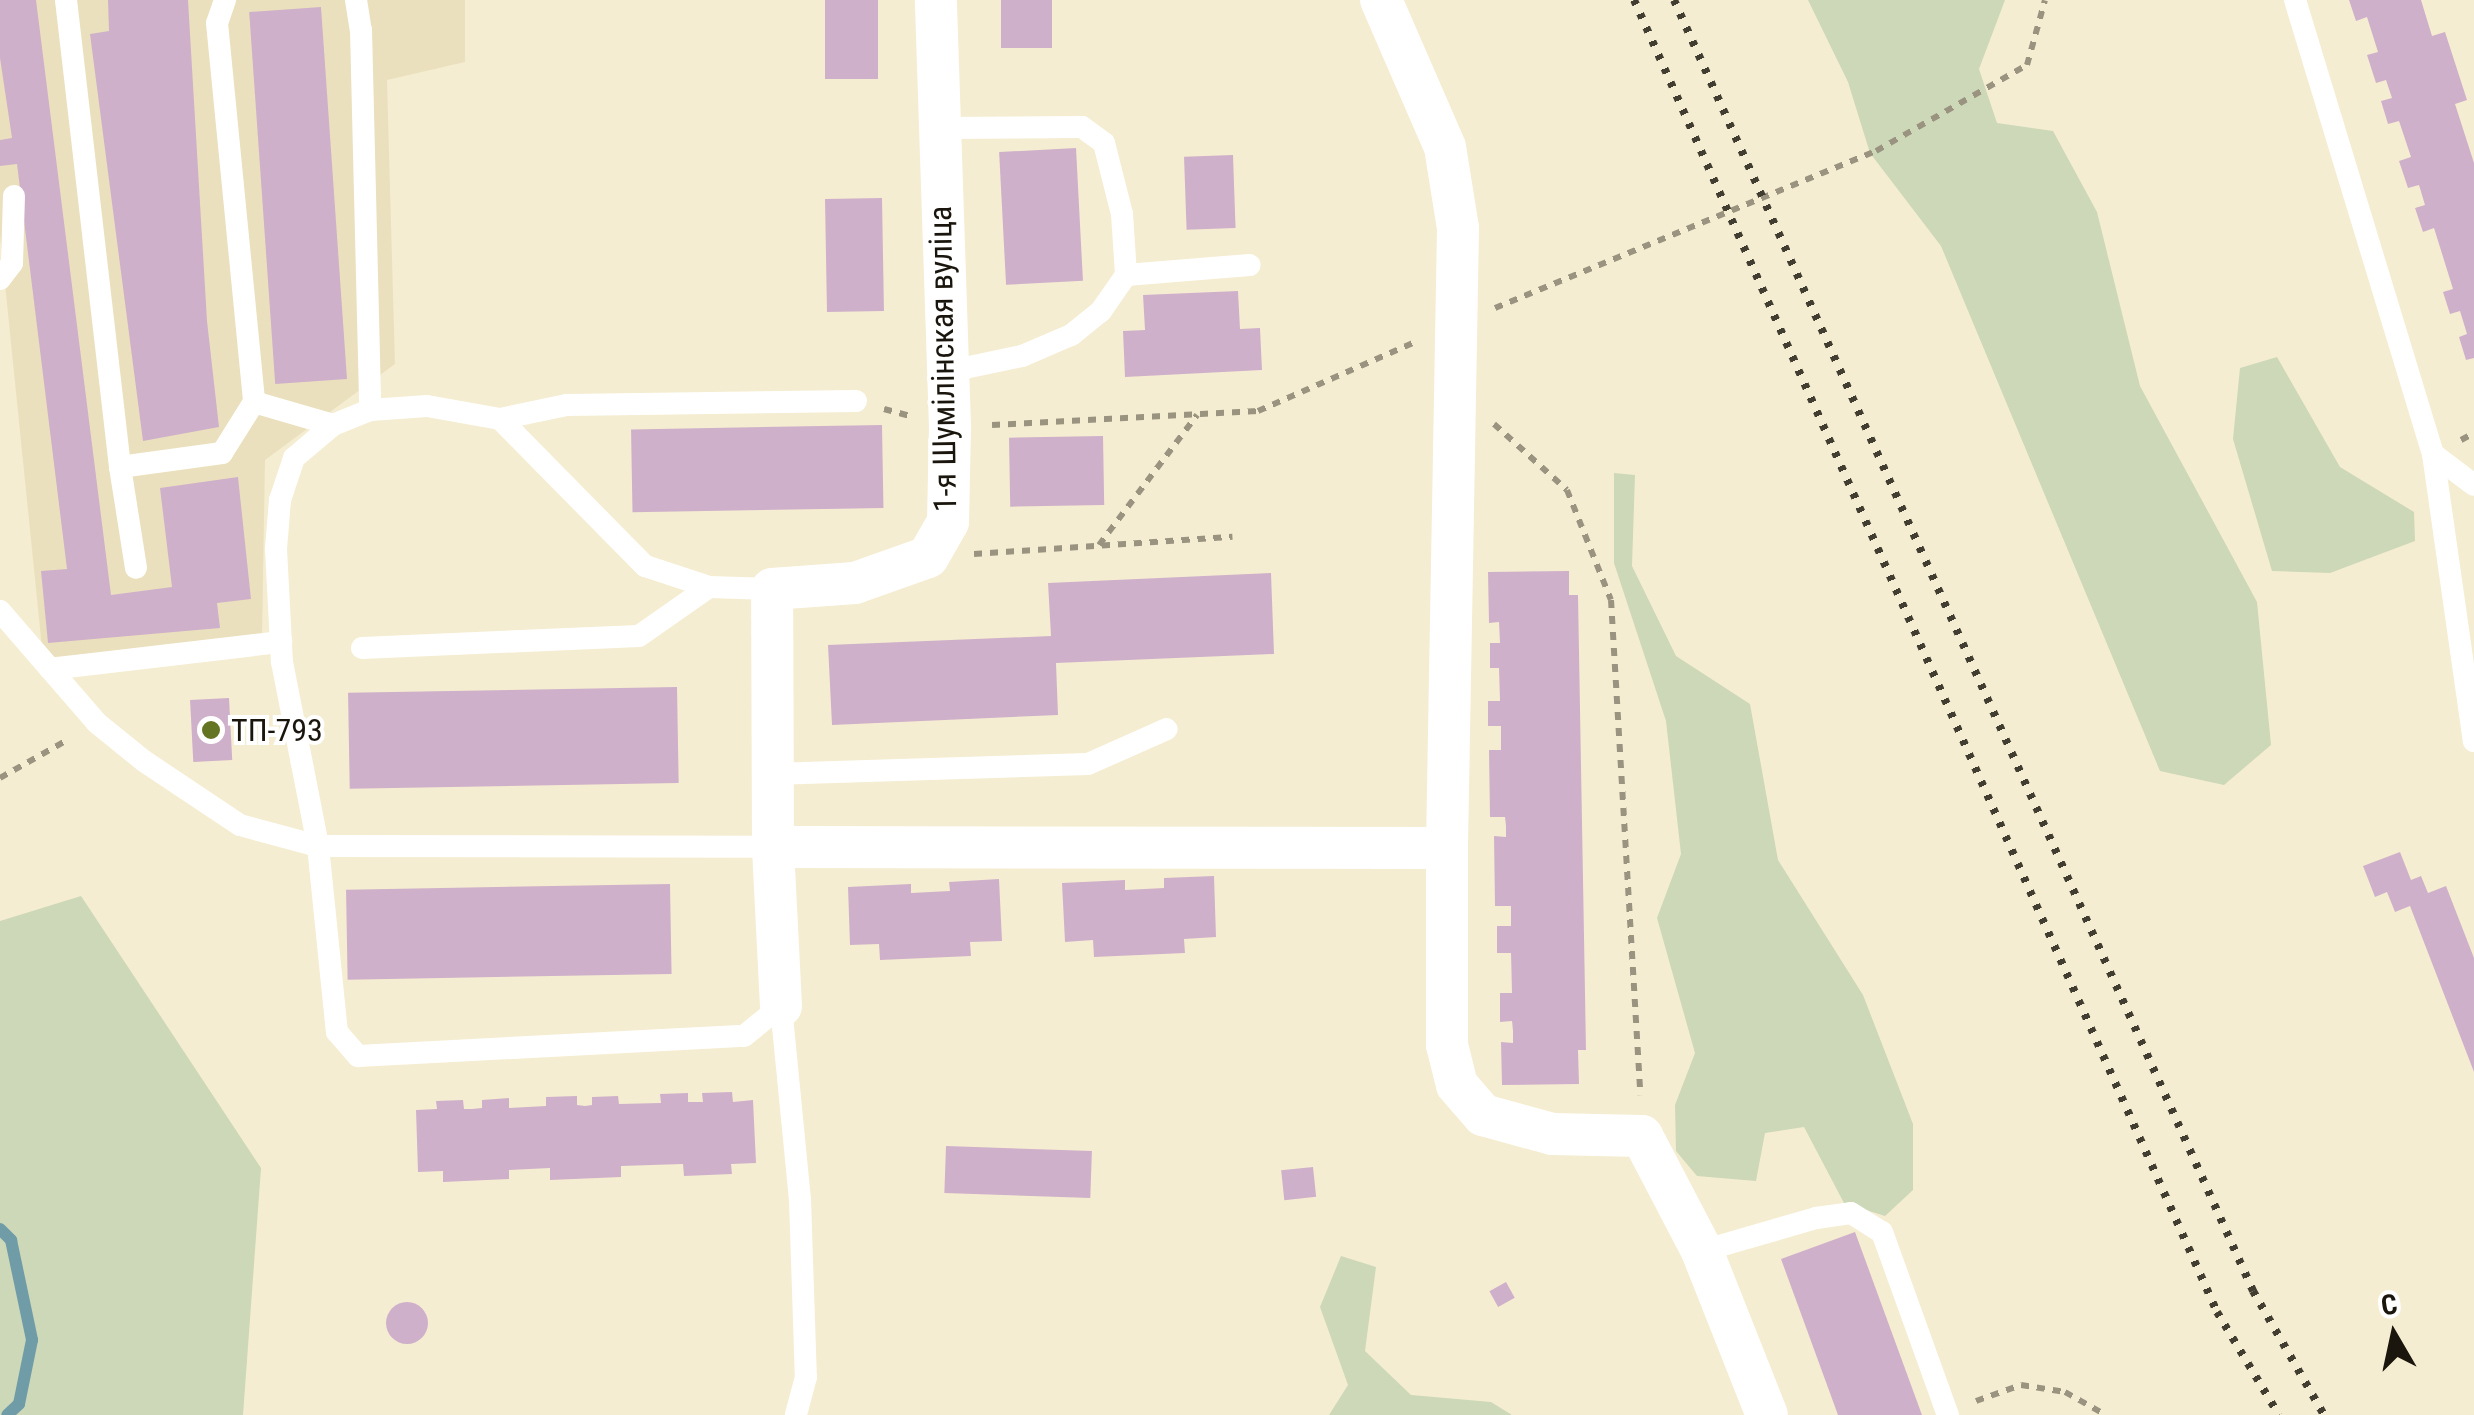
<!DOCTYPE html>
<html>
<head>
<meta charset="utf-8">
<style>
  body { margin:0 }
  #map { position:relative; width:2474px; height:1415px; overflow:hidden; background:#f5edd1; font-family:"Roboto Condensed",sans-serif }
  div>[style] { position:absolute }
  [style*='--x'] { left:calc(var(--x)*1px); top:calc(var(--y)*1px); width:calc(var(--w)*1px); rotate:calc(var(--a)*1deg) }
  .built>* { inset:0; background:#ebe0bd }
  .green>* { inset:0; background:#ccd8b8 }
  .stream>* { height:12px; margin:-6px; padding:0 6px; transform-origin:6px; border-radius:6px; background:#709ca7 }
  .building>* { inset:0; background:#cfb0ca; transform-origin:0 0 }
  .round { border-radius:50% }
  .path>* { height:6px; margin-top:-3px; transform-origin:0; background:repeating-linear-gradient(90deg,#9a937f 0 8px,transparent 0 16px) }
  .lane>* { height:22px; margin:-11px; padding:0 11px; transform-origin:11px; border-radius:11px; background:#fff }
  .street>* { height:42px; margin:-21px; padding:0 21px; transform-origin:21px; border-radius:21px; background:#fff }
  .rail>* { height:8px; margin-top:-4px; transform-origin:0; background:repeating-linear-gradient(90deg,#423d31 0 5px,transparent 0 15px) }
  .dots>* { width:28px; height:28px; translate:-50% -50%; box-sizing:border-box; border:5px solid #fff; border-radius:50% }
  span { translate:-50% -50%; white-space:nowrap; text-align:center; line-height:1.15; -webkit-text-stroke:8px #fff; paint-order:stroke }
  .street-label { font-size:32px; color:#1a160d }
  .poi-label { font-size:32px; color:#1a160d }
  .left { translate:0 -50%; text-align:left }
  .north { position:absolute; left:2344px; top:1285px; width:100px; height:100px; -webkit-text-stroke:8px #fff; paint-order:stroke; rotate:351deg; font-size:28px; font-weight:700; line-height:40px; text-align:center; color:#1a160d }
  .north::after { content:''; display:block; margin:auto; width:35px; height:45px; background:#1a160d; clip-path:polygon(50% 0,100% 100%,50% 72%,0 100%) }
</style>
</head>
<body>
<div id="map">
  <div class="built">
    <i style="clip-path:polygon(0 0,465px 0,465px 62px,387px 80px,395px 364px,265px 460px,262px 638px,43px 658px,0 235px)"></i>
  </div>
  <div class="green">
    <i style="clip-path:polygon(1808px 0,2005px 0,1979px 69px,1997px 123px,2053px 131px,2097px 212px,2140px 386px,2257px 602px,2271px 745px,2224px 785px,2160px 771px,1941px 246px,1870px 153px,1848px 82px)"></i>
    <i style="clip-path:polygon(2277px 357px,2340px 467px,2414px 512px,2415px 541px,2330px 573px,2272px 571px,2233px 439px,2240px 368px)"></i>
    <i style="clip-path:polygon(1614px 473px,1635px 475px,1632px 566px,1676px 656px,1750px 704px,1778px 860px,1863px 995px,1913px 1124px,1913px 1190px,1885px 1216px,1844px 1203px,1804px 1127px,1765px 1133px,1756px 1181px,1697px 1176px,1676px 1151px,1675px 1105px,1695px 1053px,1657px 918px,1681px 854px,1666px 721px,1614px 563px)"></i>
    <i style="clip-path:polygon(81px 896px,261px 1168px,243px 1415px,0 1415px,0 921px)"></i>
    <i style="clip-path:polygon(1341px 1256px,1376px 1267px,1365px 1351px,1411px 1395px,1491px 1402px,1512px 1415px,1329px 1415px,1348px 1385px,1320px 1307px)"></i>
  </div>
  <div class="stream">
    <i style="--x:0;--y:1229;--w:16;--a:45"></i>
    <i style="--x:11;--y:1240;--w:102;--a:78.1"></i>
    <i style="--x:32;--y:1340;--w:65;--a:101.5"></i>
    <i style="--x:19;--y:1404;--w:16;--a:137"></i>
  </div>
  <div class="building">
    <i style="clip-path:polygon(0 0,36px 0,111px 595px,172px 587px,160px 488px,238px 477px,251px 599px,217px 603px,220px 628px,48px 643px,41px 571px,67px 569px,17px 164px,0 166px,0 140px,12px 138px,0 58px)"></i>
    <i style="clip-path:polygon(108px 0,188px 0,207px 321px,219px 427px,143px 441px,90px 34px,109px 31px)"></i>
    <i style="left:825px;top:0;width:53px;height:79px"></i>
    <i style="left:1001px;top:0;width:51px;height:48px"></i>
    <i style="clip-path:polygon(2349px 0,2421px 0,2432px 36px,2445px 32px,2467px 100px,2455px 104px,2474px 163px,2474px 358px,2466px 360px,2459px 337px,2467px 334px,2460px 311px,2450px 314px,2443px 292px,2453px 289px,2434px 228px,2423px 232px,2415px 208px,2425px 205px,2419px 185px,2408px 188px,2399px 161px,2411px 157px,2399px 121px,2388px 124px,2381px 101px,2392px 98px,2386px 80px,2376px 83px,2367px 55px,2378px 52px,2367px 17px,2356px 21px)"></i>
    <i style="left:321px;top:7px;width:373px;height:72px;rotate:86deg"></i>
    <i style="left:1076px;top:148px;width:133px;height:77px;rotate:87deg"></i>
    <i style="left:1233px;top:155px;width:73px;height:49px;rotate:88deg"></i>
    <i style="left:882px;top:198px;width:113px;height:57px;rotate:89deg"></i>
    <i style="clip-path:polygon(1238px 291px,1240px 329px,1260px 328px,1262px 370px,1125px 377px,1123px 331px,1145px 330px,1143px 295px)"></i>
    <i style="left:882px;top:425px;width:83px;height:251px;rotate:89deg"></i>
    <i style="left:1103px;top:436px;width:69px;height:94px;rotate:89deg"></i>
    <i style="clip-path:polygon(1569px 571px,1569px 595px,1578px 595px,1586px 1050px,1578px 1050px,1579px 1084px,1502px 1085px,1501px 1042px,1513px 1043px,1513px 1031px,1512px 1021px,1500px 1022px,1500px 993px,1512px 993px,1511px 953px,1497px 953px,1497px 926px,1511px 926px,1511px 906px,1495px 906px,1494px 836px,1506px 837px,1506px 826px,1505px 817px,1490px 817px,1489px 750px,1501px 750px,1501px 726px,1488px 726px,1488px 701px,1500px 701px,1499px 668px,1490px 668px,1490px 643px,1500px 643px,1499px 622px,1489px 623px,1488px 572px)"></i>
    <i style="clip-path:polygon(1271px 573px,1274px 654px,1056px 663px,1058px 715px,832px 725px,828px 645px,1051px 636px,1048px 583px)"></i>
    <i style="left:677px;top:687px;width:96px;height:329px;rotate:89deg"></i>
    <i style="left:229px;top:698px;width:62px;height:39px;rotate:87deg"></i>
    <i style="clip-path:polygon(2400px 852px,2411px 880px,2421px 876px,2428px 893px,2446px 886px,2474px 958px,2474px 1072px,2410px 906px,2395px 912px,2387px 892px,2375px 897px,2363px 866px)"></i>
    <i style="clip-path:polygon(1214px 876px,1216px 937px,1184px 939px,1185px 953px,1094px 957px,1093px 940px,1065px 942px,1062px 883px,1125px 880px,1125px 890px,1164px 888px,1164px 878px)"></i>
    <i style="clip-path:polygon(999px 879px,1002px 941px,970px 942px,971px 956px,880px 960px,879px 944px,850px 945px,848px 887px,911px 884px,911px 893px,950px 891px,949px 882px)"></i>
    <i style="left:670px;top:884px;width:90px;height:324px;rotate:89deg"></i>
    <i style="clip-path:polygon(732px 1092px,733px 1102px,753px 1100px,756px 1163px,731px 1164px,732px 1174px,684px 1176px,683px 1164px,621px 1166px,621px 1177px,550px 1180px,550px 1168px,509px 1170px,509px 1179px,443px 1182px,443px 1171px,418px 1172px,416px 1110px,437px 1109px,436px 1101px,463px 1100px,464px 1109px,472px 1109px,482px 1108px,482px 1100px,509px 1098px,509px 1108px,546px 1106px,546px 1097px,577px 1096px,577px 1105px,585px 1106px,592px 1105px,592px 1097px,618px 1096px,619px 1104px,661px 1103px,660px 1094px,688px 1093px,688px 1102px,703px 1102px,702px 1093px)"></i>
    <i style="left:946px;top:1146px;width:146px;height:47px;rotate:2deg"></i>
    <i style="left:1313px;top:1167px;width:30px;height:32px;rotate:84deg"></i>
    <i style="clip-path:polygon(1855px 1232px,1922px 1415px,1838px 1415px,1781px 1259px)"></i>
    <i style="left:1506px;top:1282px;width:18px;height:19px;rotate:61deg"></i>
    <i class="round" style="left:386px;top:1302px;width:42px;height:42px"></i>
  </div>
  <div class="path">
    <i style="--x:1495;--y:308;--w:412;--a:-22.4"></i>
    <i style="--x:1876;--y:151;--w:174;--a:-29.7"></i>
    <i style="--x:2027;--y:65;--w:67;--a:-74.5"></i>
    <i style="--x:884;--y:409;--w:28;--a:15"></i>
    <i style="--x:1494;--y:424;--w:98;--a:42.1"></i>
    <i style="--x:1567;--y:490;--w:118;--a:68.2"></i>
    <i style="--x:1611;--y:600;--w:496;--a:86.6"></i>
    <i style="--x:992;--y:425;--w:266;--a:-3"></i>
    <i style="--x:1258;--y:411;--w:171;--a:-23.7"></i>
    <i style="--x:2461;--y:440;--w:15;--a:-28"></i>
    <i style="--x:1099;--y:545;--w:163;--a:-53"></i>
    <i style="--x:974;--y:554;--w:259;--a:-3.8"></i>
    <i style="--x:0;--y:778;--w:79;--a:-29.5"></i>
    <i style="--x:1976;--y:1401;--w:48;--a:-19.6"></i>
    <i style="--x:2021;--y:1385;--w:45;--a:9"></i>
    <i style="--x:2065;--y:1392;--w:47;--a:29.3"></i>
  </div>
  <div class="lane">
    <i style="--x:66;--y:0;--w:470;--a:83.4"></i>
    <i style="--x:120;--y:467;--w:102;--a:81"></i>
    <i style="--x:225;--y:0;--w:24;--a:109"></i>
    <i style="--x:217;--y:23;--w:381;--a:84.4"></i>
    <i style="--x:254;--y:402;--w:82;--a:16.2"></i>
    <i style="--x:356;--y:0;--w:30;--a:81"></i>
    <i style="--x:361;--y:30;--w:380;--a:88.6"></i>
    <i style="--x:2295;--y:0;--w:475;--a:73.1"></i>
    <i style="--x:2433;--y:454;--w:51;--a:37.1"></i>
    <i style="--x:939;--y:128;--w:143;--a:-0.4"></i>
    <i style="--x:1082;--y:127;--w:27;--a:36"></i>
    <i style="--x:1104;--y:143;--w:73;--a:75.8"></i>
    <i style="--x:1122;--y:214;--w:61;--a:86.2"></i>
    <i style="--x:1126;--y:275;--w:44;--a:124.8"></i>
    <i style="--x:1101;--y:311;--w:38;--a:141"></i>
    <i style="--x:1071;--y:335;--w:53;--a:156.8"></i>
    <i style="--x:1022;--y:356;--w:78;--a:168.1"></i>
    <i style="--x:1126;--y:275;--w:124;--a:-4.6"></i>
    <i style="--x:0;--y:279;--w:20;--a:-53"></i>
    <i style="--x:12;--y:263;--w:67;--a:-88.3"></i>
    <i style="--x:500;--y:419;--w:68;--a:-11.8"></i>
    <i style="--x:567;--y:405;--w:289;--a:-0.8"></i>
    <i style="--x:2433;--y:454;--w:290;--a:81.9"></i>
    <i style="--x:120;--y:467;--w:103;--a:-7.8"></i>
    <i style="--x:222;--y:453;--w:60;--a:-57.9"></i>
    <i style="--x:772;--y:589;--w:63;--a:-178.2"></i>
    <i style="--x:709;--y:587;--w:67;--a:-161.8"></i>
    <i style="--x:645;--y:566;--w:206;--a:-134.6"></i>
    <i style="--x:500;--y:419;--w:74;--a:-169.9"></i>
    <i style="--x:427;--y:406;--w:57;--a:176"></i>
    <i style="--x:370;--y:410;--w:40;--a:158"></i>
    <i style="--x:333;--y:425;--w:51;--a:139.8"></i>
    <i style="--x:294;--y:458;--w:44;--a:108.4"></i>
    <i style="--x:280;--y:500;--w:49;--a:94.7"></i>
    <i style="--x:276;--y:549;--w:113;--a:87"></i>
    <i style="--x:282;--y:662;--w:187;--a:78.9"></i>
    <i style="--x:318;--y:846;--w:187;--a:84.2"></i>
    <i style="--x:337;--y:1032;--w:32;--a:49"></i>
    <i style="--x:358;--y:1056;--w:387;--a:-3"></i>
    <i style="--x:744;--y:1036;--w:48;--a:-39"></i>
    <i style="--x:0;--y:611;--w:148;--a:49.1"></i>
    <i style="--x:97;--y:723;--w:60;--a:39"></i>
    <i style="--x:144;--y:761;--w:115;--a:33.7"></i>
    <i style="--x:240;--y:825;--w:81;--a:15.1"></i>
    <i style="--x:318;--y:846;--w:455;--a:0.1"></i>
    <i style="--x:362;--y:648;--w:277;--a:-2.5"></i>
    <i style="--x:639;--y:636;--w:85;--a:-35"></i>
    <i style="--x:50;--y:669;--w:233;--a:-6.7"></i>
    <i style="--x:772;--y:774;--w:316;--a:-1.8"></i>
    <i style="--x:1088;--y:764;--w:86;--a:-23.9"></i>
    <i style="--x:781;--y:1006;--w:195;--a:84.4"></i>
    <i style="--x:800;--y:1200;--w:177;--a:88.1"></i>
    <i style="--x:806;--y:1377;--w:39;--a:105"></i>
    <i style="--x:1702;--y:1251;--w:119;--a:-16.1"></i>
    <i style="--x:1816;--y:1218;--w:35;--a:-8"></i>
    <i style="--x:1851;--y:1213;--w:36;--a:32"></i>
    <i style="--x:1882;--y:1232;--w:195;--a:70.2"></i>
  </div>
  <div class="street">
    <i style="--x:1381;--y:0;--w:160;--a:66.5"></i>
    <i style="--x:1445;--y:147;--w:82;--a:80.9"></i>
    <i style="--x:1458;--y:228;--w:620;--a:91.02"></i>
    <i style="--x:1447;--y:848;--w:197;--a:90"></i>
    <i style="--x:1447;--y:1045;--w:41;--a:76"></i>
    <i style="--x:1457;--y:1085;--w:40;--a:49"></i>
    <i style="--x:1483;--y:1115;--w:72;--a:15.4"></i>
    <i style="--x:1552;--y:1134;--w:90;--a:1.3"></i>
    <i style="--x:1642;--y:1136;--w:130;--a:62.4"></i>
    <i style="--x:1702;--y:1251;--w:176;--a:68.4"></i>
    <i style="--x:773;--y:847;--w:674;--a:0.09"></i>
    <i style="--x:781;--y:1006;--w:159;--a:-92.9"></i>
    <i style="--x:773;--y:847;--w:258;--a:-90.2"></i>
    <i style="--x:772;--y:589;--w:83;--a:-4.1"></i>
    <i style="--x:855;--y:583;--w:77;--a:-19.6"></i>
    <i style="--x:928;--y:557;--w:40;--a:-60.3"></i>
    <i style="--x:948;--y:522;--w:95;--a:-88.8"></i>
    <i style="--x:950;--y:427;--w:427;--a:-91.9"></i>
  </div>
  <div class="rail">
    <i style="--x:1634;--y:0;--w:1436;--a:66.04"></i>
    <i style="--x:2217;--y:1312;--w:120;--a:59"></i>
    <i style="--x:1674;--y:0;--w:1415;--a:65.84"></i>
    <i style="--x:2253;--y:1291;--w:143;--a:60.2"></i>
  </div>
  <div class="dots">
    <i style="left:211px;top:730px;background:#637523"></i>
  </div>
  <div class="street-label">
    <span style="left:943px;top:359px;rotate:-91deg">1-я Шумілінская вуліца</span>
  </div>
  <div class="poi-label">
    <span class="left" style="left:231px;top:730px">ТП-793</span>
  </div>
  <div class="north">С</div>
</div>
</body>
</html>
